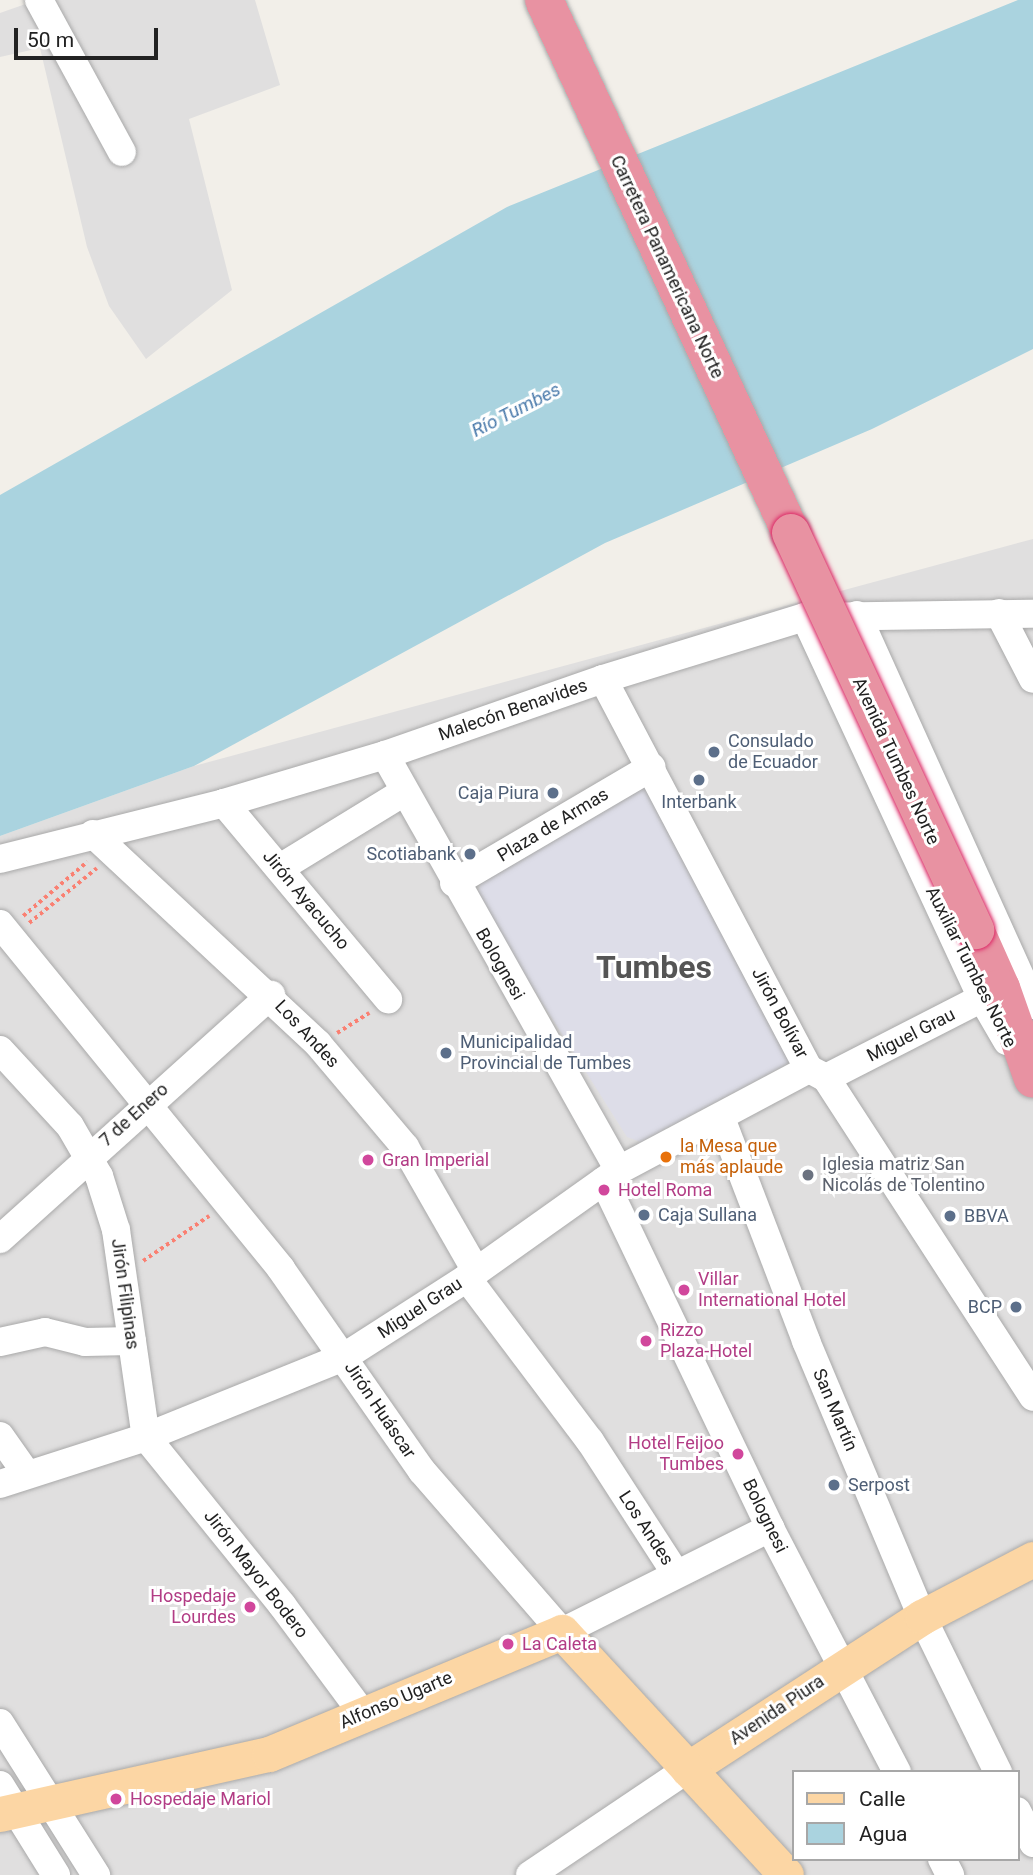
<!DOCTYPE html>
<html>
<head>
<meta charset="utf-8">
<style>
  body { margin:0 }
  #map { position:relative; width:1033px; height:1875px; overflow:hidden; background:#f2efe9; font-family:Roboto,sans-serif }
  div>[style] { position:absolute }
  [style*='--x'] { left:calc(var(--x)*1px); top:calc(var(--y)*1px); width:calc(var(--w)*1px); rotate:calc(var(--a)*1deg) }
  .residential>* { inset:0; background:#e0dfdf }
  .plaza>* { inset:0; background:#dddde8 }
  .water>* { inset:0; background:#aad3df }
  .path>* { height:3.5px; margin-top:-1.75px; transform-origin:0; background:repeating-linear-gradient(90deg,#fa8072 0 3.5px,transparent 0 7px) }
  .roads { filter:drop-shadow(0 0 2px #a9a9a9) drop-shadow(0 0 2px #a9a9a9) }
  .minor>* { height:28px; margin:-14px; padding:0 14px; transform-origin:14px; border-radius:14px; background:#fff }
  .major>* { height:35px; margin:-17.5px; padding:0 17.5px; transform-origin:17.5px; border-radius:17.5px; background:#fcd6a4 }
  .highway>* { height:38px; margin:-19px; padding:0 19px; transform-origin:19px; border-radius:19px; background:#e892a2 }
  .bridges { filter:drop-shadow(0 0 2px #dc2a67) drop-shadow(0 0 2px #dc2a67) }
  .highway-bridge>* { height:38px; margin:-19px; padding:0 19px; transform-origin:19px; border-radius:19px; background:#e892a2 }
  .dots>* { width:19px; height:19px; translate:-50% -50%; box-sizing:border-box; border:4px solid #fff; border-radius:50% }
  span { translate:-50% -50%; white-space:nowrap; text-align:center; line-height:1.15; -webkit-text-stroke:6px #fff; paint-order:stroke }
  .street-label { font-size:18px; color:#222 }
  .service-label { font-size:18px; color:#4e5e75 }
  .left { translate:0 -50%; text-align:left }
  .right { translate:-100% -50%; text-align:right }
  .food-label { font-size:18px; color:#c56008 }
  .hotel-label { font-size:18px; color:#b23c85 }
  .worship-label { font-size:18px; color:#5b616d }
  .water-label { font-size:19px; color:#4a7aab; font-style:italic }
  .town-label { font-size:32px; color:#555; font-weight:700 }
  .legend { position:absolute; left:792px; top:1770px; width:228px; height:91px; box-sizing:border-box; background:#fff; border:2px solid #a7a7a7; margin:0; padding:9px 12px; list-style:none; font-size:21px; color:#222 }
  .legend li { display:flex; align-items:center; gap:14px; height:35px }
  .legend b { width:35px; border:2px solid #a7a7a7 }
  .scale { position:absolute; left:14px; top:28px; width:144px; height:32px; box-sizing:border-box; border:4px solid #222; border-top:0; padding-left:9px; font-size:21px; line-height:24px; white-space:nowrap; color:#222; -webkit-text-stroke:5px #fff; paint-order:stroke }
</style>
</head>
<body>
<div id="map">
  <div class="residential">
    <i style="clip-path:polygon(37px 0,255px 0,280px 85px,189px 119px,232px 290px,146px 359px,109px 306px,87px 247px,40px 48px,0 57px,0 13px)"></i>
    <i style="clip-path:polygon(evenodd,1033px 539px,1033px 1875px,0 1875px,0 836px,194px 766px,1033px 539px,793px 1772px,1017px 1772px,1017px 1859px,793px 1859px,793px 1772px)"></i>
  </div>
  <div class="plaza">
    <i style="clip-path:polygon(648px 783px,791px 1062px,641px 1142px,627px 1137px,476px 898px,482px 880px)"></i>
  </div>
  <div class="water">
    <i style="clip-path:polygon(1018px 0,1033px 0,1033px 349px,872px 429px,605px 543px,194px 766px,0 836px,0 495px,507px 207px)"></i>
  </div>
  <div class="path">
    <i style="--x:23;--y:916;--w:84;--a:-40.2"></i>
    <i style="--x:29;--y:923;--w:87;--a:-39"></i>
    <i style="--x:337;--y:1033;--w:38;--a:-32"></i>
    <i style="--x:143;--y:1261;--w:80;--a:-34.3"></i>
  </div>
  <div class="roads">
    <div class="minor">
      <i style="--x:39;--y:0;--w:173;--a:61.4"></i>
      <i style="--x:999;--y:613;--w:74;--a:62.7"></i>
      <i style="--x:857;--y:615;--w:428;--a:65.7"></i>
      <i style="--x:805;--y:617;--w:420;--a:65.1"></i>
      <i style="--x:982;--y:998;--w:50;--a:59.8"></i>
      <i style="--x:603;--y:679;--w:441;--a:62.2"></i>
      <i style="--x:809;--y:1069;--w:19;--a:28"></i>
      <i style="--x:826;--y:1078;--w:380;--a:57"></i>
      <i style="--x:385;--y:755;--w:476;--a:60.6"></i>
      <i style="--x:224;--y:803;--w:256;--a:50.1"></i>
      <i style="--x:93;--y:834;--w:308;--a:43"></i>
      <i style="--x:318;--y:1044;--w:135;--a:49.8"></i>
      <i style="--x:405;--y:1147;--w:143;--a:60.2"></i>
      <i style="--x:0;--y:859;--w:231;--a:-14"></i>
      <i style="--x:224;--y:803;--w:168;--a:-16.6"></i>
      <i style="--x:385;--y:755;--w:231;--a:-19.2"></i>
      <i style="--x:603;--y:679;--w:211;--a:-17.1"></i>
      <i style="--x:805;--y:617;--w:228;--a:-0.8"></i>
      <i style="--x:280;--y:868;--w:145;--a:-31.5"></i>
      <i style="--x:454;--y:883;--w:229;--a:-30.4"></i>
      <i style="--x:0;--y:924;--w:445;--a:50.8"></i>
      <i style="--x:281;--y:1269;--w:246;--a:55.1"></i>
      <i style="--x:422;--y:1471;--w:213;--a:49"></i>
      <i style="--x:562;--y:1632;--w:233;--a:-26.6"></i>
      <i style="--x:0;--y:1050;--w:103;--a:47.4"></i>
      <i style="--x:70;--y:1126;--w:58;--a:59.9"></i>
      <i style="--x:99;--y:1176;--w:57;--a:72.5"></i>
      <i style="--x:116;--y:1230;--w:209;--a:81.8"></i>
      <i style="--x:146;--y:1437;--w:216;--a:51"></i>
      <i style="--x:282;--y:1605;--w:136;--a:53.4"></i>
      <i style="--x:826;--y:1078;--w:193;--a:-27.1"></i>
      <i style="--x:721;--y:1118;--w:239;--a:69.1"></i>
      <i style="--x:806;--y:1341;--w:299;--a:67.2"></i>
      <i style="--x:922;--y:1617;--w:173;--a:63.9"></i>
      <i style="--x:604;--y:1181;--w:385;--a:64.4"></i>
      <i style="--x:770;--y:1528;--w:275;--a:62.5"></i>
      <i style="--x:0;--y:1239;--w:365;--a:-42"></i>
      <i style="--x:467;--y:1278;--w:204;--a:53"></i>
      <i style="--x:590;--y:1441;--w:158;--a:57.1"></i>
      <i style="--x:0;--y:1342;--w:46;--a:-12.5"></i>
      <i style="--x:45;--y:1332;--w:41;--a:14"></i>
      <i style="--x:85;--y:1342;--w:47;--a:-1.2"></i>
      <i style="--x:0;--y:1436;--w:45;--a:54.9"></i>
      <i style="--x:0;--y:1484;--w:153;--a:-17.8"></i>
      <i style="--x:146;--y:1437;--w:214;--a:-22"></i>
      <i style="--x:344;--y:1357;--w:146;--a:-32.7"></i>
      <i style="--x:467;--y:1278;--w:186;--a:-35.4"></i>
      <i style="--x:619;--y:1170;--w:215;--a:-28"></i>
      <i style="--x:0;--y:1723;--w:180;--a:57.7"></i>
      <i style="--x:0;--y:1785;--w:106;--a:58.1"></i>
      <i style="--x:1017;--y:1811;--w:36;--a:63"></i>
      <i style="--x:942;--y:1859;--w:18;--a:63"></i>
      <i style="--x:530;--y:1875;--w:190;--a:-33.9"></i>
    </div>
    <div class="major">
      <i style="--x:688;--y:1769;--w:279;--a:-33"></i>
      <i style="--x:922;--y:1617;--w:125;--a:-27.6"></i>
      <i style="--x:0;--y:1814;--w:276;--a:-12.6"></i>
      <i style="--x:269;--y:1754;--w:317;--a:-22.6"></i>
      <i style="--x:562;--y:1632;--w:330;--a:47.3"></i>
    </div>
    <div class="highway">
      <i style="--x:544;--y:0;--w:587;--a:65.14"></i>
      <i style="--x:975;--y:930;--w:64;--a:65.9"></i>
      <i style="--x:1001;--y:988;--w:96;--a:70.6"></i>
    </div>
  </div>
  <div class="bridges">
    <div class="highway-bridge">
      <i style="--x:791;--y:533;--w:438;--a:65.1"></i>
    </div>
  </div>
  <div class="dots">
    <i style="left:714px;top:752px;background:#5c6f8a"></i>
    <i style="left:699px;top:780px;background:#5c6f8a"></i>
    <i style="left:553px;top:793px;background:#5c6f8a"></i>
    <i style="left:470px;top:854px;background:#5c6f8a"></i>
    <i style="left:446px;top:1053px;background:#5c6f8a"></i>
    <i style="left:666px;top:1157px;background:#e8710a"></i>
    <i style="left:368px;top:1160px;background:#d1479c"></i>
    <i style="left:808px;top:1175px;background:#6b7280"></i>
    <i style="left:604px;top:1190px;background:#d1479c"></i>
    <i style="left:644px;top:1215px;background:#5c6f8a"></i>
    <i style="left:950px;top:1216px;background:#5c6f8a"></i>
    <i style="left:684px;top:1290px;background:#d1479c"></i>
    <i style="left:1016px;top:1307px;background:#5c6f8a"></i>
    <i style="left:646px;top:1341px;background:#d1479c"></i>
    <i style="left:738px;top:1454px;background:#d1479c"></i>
    <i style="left:834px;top:1485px;background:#5c6f8a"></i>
    <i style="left:250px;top:1607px;background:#d1479c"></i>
    <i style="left:508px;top:1644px;background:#d1479c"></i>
    <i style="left:116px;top:1799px;background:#d1479c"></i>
  </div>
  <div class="street-label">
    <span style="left:667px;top:267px;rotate:65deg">Carretera Panamericana Norte</span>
    <span style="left:513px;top:710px;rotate:-19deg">Malecón Benavides</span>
    <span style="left:896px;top:761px;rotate:65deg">Avenida Tumbes Norte</span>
    <span style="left:553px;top:825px;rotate:-31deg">Plaza de Armas</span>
    <span style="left:306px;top:900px;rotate:50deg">Jirón Ayacucho</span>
    <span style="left:500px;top:964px;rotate:60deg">Bolognesi</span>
    <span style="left:971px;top:967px;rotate:63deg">Auxiliar Tumbes Norte</span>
    <span style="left:780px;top:1013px;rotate:62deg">Jirón Bolívar</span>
    <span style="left:307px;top:1034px;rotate:47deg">Los Andes</span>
    <span style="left:911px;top:1035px;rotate:-27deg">Miguel Grau</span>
    <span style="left:134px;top:1115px;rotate:-42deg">7 de Enero</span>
    <span style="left:125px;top:1294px;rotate:82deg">Jirón Filipinas</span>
    <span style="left:420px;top:1308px;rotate:-33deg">Miguel Grau</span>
    <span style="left:380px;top:1410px;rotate:56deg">Jirón Huáscar</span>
    <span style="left:835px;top:1410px;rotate:67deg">San Martín</span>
    <span style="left:765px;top:1516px;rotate:64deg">Bolognesi</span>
    <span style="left:646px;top:1528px;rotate:57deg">Los Andes</span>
    <span style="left:256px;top:1574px;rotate:52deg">Jirón Mayor Bodero</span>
    <span style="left:396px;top:1700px;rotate:-23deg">Alfonso Ugarte</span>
    <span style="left:777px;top:1710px;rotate:-34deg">Avenida Piura</span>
  </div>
  <div class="service-label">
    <span class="left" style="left:728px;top:752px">Consulado<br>de Ecuador</span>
    <span class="right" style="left:539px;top:793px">Caja Piura</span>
    <span style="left:699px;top:802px">Interbank</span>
    <span class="right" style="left:456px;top:854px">Scotiabank</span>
    <span class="left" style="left:460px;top:1053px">Municipalidad<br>Provincial de Tumbes</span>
    <span class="left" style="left:658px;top:1215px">Caja Sullana</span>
    <span class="left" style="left:964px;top:1216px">BBVA</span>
    <span class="right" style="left:1002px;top:1307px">BCP</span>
    <span class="left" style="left:848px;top:1485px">Serpost</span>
  </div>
  <div class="food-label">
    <span class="left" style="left:680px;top:1157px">la Mesa que<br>más aplaude</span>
  </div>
  <div class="hotel-label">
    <span class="left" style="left:382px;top:1160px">Gran Imperial</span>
    <span class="left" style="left:618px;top:1190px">Hotel Roma</span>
    <span class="left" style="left:698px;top:1290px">Villar<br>International Hotel</span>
    <span class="left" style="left:660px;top:1341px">Rizzo<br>Plaza-Hotel</span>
    <span class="right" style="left:724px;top:1454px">Hotel Feijoo<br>Tumbes</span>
    <span class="right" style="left:236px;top:1607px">Hospedaje<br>Lourdes</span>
    <span class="left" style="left:522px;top:1644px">La Caleta</span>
    <span class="left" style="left:130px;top:1799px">Hospedaje Mariol</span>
  </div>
  <div class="worship-label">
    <span class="left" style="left:822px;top:1175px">Iglesia matriz San<br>Nicolás de Tolentino</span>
  </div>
  <div class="water-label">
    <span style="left:516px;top:410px;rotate:-27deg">Río Tumbes</span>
  </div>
  <div class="town-label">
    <span style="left:654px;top:967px">Tumbes</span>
  </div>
  <ul class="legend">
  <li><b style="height:9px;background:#fcd6a4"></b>Calle</li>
  <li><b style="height:19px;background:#aad3df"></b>Agua</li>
  </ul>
  <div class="scale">50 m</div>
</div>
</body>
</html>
